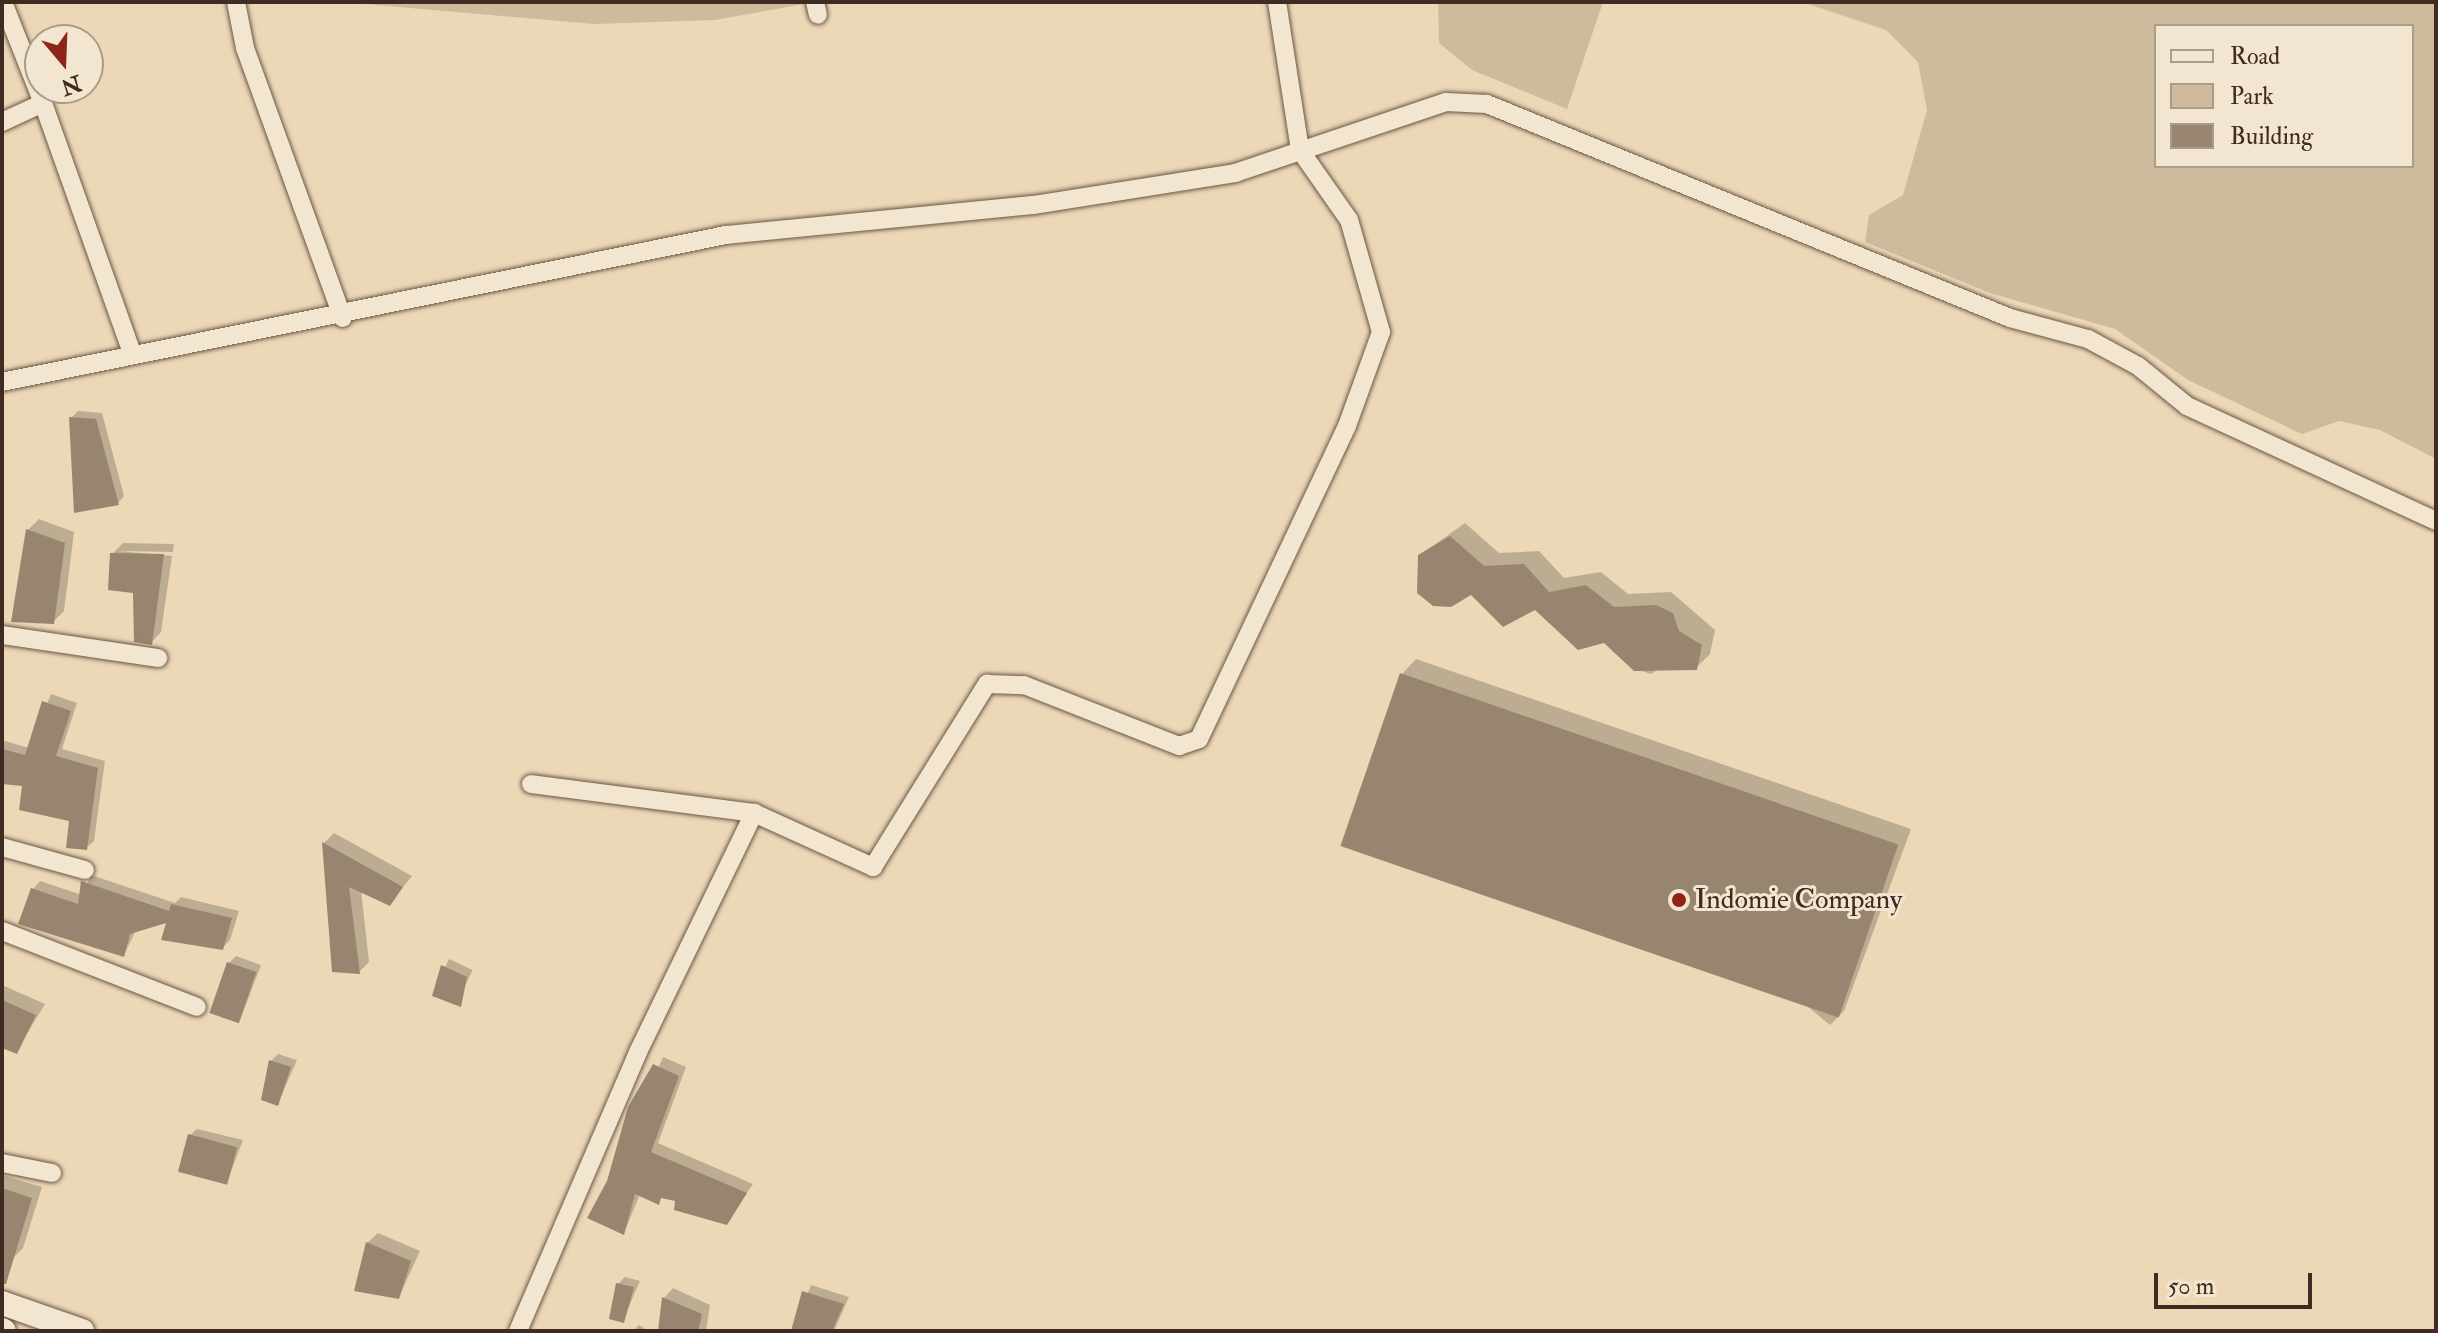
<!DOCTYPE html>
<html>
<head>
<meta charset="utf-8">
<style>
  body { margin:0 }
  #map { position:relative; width:2438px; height:1333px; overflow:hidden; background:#ecd8b7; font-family:"IM FELL Double Pica",serif }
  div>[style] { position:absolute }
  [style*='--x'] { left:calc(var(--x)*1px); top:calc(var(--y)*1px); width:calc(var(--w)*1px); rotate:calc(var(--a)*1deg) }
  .green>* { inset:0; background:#cebb9e }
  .shadow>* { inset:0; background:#0003; transform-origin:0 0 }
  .building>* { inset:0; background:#98856f; transform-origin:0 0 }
  .roads { filter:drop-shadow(0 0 2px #6a5646) drop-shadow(0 0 2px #6a5646) }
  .minor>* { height:18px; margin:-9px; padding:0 9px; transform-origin:9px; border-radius:9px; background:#f3e6d0 }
  .secondary>* { height:24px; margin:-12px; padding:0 12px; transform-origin:12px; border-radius:12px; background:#f3e6d0 }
  .dots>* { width:22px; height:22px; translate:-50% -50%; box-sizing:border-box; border:4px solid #f3e6d0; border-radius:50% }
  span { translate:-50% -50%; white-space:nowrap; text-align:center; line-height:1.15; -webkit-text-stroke:6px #f3e6d0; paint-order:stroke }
  .poi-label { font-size:28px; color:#3e2b21 }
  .left { translate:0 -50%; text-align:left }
  .frame { position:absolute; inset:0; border:4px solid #3e2b21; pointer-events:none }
  .legend { position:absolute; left:2154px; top:24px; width:260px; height:144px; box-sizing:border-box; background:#f3e6d0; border:2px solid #ab9b8a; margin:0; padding:10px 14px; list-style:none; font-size:24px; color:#3e2b21 }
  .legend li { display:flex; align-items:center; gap:16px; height:40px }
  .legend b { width:40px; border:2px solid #ab9b8a }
  .north { position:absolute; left:24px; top:24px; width:80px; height:80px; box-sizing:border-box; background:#f3e6d0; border:2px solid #ab9b8a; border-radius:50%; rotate:161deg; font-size:22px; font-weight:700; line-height:32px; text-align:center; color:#3e2b21 }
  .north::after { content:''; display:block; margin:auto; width:28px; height:36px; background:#8f2418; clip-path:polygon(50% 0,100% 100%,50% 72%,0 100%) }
  .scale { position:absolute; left:2154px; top:1273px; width:158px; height:36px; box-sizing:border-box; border:4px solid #3e2b21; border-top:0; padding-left:10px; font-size:24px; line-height:28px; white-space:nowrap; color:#3e2b21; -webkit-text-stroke:6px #f3e6d0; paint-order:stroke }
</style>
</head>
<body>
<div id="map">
  <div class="green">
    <i style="clip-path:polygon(342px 2px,816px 2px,715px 20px,594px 24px)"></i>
    <i style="clip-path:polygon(1438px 2px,1603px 2px,1567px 109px,1472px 70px,1439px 43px)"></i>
    <i style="clip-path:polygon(evenodd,1802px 2px,2436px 2px,2436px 459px,2380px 430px,2339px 421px,2302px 434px,2188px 380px,2115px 329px,1990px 293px,1865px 242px,1869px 215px,1903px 195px,1927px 110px,1918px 62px,1886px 30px,1802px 2px,2156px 26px,2412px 26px,2412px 166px,2156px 166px,2156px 26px)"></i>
  </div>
  <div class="shadow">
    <i style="clip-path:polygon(78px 411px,102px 413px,124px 496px,118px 503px,71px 418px)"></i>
    <i style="clip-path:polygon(39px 519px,74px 532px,64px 611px,53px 622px,28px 530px)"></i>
    <i style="clip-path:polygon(1465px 523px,1499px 553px,1539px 551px,1564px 578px,1601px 572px,1628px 594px,1671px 592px,1715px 630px,1710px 654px,1696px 668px,1669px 663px,1651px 674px,1635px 669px,1605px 641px,1536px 607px,1471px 592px,1420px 555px)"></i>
    <i style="clip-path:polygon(123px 543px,174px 544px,173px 552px,119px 551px,172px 556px,161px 632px,151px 643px,135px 591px,112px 554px)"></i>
    <i style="clip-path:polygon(1416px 659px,1911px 829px,1844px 1011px,1830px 1025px,1402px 674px)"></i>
    <i style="clip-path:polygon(51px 694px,77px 703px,62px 749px,105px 761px,94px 841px,86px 848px,71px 819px,24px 784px,2px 782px,2px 740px,29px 748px)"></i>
    <i style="clip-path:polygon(334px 833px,412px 876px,390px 903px,361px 890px,369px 962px,359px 972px,334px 970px,324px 843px)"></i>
    <i style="clip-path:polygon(91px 875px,175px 903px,181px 897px,239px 911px,230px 940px,222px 948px,169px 920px,136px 930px,124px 955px,33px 889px,40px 881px,82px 895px)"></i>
    <i style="clip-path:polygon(236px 956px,261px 965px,239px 1023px,229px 963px)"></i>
    <i style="left:449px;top:959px;width:26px;height:39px;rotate:25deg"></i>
    <i style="clip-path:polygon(2px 985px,45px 1004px,16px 1052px,2px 1046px)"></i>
    <i style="clip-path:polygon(278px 1054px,297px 1060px,278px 1103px,271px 1061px)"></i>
    <i style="clip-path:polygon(663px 1057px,686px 1067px,658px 1143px,753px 1184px,726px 1223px,677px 1200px,640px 1194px,624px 1233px,609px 1182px)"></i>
    <i style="clip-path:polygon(197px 1129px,243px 1140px,227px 1182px,190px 1135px)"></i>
    <i style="clip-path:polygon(2px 1175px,42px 1187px,23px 1248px,13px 1258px,2px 1255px)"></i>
    <i style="clip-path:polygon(378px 1233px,420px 1251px,399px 1297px,367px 1243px)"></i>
    <i style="clip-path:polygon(625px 1277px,640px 1281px,623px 1320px,618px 1284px)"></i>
    <i style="clip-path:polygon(811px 1285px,849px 1297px,834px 1331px,793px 1331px)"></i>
    <i style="clip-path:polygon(673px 1288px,710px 1305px,706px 1331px,660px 1331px,664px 1298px)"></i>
    <i style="clip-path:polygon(639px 1325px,649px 1331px,633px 1331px)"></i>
  </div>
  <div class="building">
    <i style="clip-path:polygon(69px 417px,96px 419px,119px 505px,74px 513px)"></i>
    <i style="clip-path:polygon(26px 529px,65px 543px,54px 624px,11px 622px)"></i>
    <i style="clip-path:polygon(1450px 536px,1484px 566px,1524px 564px,1549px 592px,1586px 585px,1614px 607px,1656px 605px,1673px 613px,1679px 631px,1702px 645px,1697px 670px,1634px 671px,1604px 643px,1578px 650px,1535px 610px,1503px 627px,1471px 595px,1451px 607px,1433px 606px,1417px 593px,1418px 555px)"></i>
    <i style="clip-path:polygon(110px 553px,164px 554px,152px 645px,134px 642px,133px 593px,108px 590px)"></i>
    <i style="left:1400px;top:673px;width:527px;height:183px;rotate:19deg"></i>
    <i style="clip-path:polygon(42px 701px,71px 711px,56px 756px,98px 768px,87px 850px,66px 848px,69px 821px,19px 810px,22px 786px,2px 784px,2px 749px,25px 755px)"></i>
    <i style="clip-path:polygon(322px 842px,403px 887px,390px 906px,349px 887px,360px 974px,332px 972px)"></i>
    <i style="clip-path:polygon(81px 881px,169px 911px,171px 904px,232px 918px,223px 950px,161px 940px,166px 923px,130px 934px,124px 957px,18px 924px,31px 888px,78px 904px)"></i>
    <i style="left:227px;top:962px;width:31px;height:54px;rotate:19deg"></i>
    <i style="clip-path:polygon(441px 965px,467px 977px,461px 1007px,432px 996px)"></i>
    <i style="clip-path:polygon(2px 1000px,36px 1015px,17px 1054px,2px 1048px)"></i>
    <i style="clip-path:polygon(269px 1060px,291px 1067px,278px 1106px,261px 1100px)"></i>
    <i style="clip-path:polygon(653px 1064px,679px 1076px,651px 1152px,747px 1193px,727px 1225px,674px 1210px,675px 1201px,661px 1198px,659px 1205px,635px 1194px,624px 1235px,587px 1218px,607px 1181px,628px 1107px)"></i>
    <i style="left:188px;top:1134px;width:51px;height:39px;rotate:15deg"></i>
    <i style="clip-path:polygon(2px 1188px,32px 1198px,6px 1284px,2px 1284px)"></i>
    <i style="clip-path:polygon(366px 1242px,411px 1261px,399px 1299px,354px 1291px)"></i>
    <i style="clip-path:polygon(616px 1283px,634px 1287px,624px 1323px,609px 1319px)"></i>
    <i style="clip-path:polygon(802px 1291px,844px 1304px,832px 1331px,791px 1331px)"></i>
    <i style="clip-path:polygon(662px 1297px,702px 1314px,698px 1331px,658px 1331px)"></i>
  </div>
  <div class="roads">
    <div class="minor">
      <i style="--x:3;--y:2;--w:109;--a:68.4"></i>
      <i style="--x:236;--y:2;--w:47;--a:78.9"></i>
      <i style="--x:245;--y:48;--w:287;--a:70.1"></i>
      <i style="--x:815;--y:2;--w:13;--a:77"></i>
      <i style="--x:2;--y:122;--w:45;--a:-24.9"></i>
      <i style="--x:43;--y:103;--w:262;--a:70.4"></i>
      <i style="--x:2;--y:382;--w:739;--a:-11.48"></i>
      <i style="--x:726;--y:235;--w:309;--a:-5.6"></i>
      <i style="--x:1034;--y:205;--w:204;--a:-9"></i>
      <i style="--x:1235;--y:173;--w:223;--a:-18.6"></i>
      <i style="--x:1446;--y:102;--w:41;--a:2.8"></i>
      <i style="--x:1487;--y:104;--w:565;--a:22.25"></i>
      <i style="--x:2010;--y:318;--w:81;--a:15.1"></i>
      <i style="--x:2088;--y:339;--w:57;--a:28.4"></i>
      <i style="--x:2138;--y:366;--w:63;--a:39.2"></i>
      <i style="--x:2187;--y:406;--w:274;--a:24.8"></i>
      <i style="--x:2;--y:635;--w:158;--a:8.4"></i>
      <i style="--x:531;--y:784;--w:225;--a:7.4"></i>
      <i style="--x:754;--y:813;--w:131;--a:24.4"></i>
      <i style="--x:873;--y:867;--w:216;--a:-58.1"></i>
      <i style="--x:987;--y:684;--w:37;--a:2"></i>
      <i style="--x:1024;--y:685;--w:167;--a:21.5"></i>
      <i style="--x:1179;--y:746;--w:21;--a:-19"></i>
      <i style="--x:1199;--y:739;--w:346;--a:-64.7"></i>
      <i style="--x:1347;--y:426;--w:100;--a:-70.1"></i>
      <i style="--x:1381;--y:332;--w:116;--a:-105.9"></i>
      <i style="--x:1349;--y:220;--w:85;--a:-125"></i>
      <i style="--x:1300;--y:150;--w:150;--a:-98.8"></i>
      <i style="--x:2;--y:847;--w:86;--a:15.5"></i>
      <i style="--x:2;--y:931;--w:209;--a:21.3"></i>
      <i style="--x:2;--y:1163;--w:51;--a:11.3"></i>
      <i style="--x:518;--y:1331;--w:304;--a:-66.7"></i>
      <i style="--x:638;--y:1052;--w:266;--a:-64.1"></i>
    </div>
    <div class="secondary">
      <i style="--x:2;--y:1303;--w:85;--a:19.3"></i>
      <i style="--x:2;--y:1330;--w:2;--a:27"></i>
    </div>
  </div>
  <div class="dots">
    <i style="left:1679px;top:900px;background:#8f2418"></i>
  </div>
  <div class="poi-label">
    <span class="left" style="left:1695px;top:900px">Indomie Company</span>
  </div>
  <div class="frame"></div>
  <ul class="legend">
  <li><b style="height:10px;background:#f3e6d0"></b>Road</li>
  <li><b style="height:22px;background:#cebb9e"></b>Park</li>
  <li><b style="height:22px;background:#98856f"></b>Building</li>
  </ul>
  <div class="north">N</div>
  <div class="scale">50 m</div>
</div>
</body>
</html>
